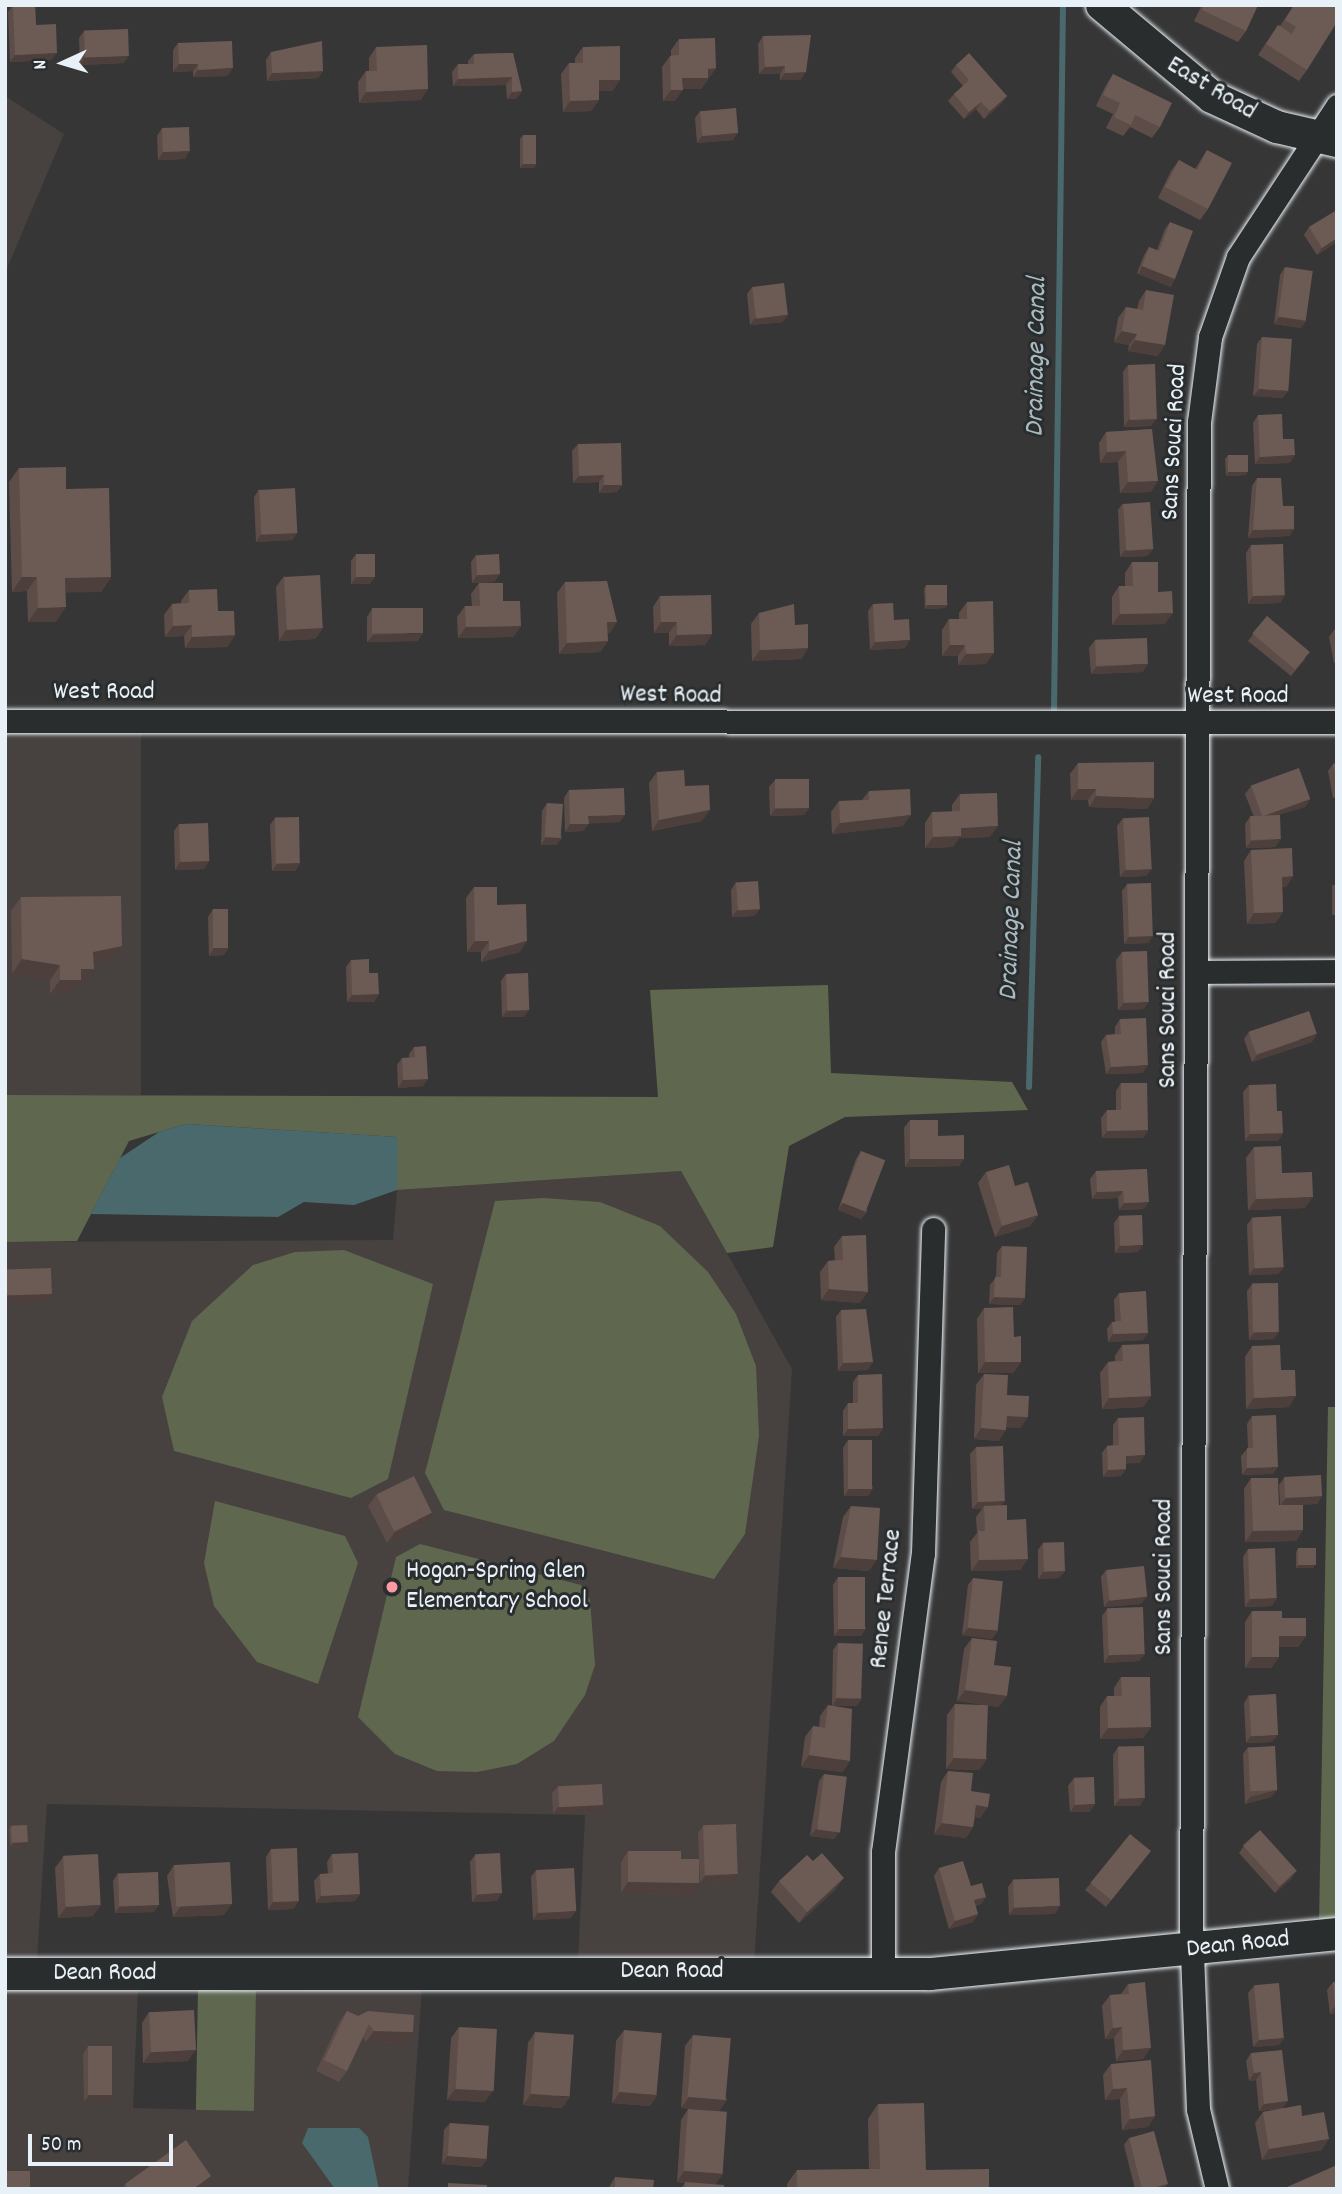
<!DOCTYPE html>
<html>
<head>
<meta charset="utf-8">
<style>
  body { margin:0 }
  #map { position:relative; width:1342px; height:2194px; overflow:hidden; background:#373636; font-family:Dekko,sans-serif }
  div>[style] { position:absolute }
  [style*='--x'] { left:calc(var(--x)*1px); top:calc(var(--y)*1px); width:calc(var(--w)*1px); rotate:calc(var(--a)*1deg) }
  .built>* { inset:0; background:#47413f; transform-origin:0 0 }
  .green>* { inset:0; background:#5f684f; transform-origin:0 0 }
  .water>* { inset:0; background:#4a696c }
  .stream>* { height:6px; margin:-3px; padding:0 3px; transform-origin:3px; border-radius:3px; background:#4a696c }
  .roads { filter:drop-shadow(0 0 2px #e8f1f8) drop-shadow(0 0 2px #e8f1f8) }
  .street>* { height:23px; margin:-11.5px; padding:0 11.5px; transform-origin:11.5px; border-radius:11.5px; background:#2a2d2e }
  .secondary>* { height:32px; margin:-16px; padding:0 16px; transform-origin:16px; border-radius:16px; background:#2a2d2e }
  .wall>* { inset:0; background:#5d4d49; transform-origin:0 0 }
  .shaded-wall>* { inset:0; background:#4c3f3c; transform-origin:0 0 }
  .building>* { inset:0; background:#6c5a55; transform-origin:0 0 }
  .dots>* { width:19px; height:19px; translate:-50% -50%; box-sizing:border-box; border:4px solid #2a2d2e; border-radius:50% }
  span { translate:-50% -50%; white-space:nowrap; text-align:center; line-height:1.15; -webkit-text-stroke:6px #2a2d2e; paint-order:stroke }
  .street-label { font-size:26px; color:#e8f1f8 }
  .poi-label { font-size:26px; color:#e8f1f8 }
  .left { translate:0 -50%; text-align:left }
  .water-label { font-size:28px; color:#a9bbc0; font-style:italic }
  .frame { position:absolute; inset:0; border:7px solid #e8f1f8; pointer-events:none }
  .north { position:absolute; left:28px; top:28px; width:70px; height:70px; -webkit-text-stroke:5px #2a2d2e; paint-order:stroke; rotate:266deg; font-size:19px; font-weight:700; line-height:28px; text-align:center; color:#e8f1f8 }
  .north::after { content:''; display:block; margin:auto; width:24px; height:32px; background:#e8f1f8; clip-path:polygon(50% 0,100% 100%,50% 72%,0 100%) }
  .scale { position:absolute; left:28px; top:2134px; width:145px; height:32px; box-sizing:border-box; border:4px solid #e8f1f8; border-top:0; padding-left:9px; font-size:21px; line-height:24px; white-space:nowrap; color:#e8f1f8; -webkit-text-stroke:5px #2a2d2e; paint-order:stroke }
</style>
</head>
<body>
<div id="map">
  <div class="built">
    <i style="clip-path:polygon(5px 96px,64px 134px,5px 273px)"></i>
    <i style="left:5px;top:731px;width:136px;height:364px"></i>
    <i style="clip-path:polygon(681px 1171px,792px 1369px,754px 1964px,578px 1960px,585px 1815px,47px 1804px,37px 1959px,5px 1959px,5px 1242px,393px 1240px,397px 1190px)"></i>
    <i style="clip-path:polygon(422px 1988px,408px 2189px,5px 2189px,5px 1990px,138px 1990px,133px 2108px,252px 2111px,256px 1991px)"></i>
  </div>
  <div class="green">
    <i style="clip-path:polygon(828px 985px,831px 1073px,1012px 1082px,1028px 1110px,845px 1117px,789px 1146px,773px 1247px,727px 1253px,681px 1171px,397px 1190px,397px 1137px,186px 1124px,129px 1141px,77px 1241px,5px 1242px,5px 1095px,658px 1097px,650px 990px)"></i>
    <i style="clip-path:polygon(543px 1198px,600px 1202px,660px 1226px,708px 1272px,736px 1314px,756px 1366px,759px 1436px,745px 1534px,714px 1579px,444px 1510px,425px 1473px,495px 1201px)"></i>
    <i style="clip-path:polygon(344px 1250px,433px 1284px,388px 1479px,351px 1498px,174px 1451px,162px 1397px,192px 1321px,253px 1265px,295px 1252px)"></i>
    <i style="clip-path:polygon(1328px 1407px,1337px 1407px,1337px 1924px,1319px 1926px)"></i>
    <i style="clip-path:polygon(215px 1501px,345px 1536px,358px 1563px,318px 1684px,257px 1662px,214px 1606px,204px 1563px)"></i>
    <i style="clip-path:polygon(420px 1544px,581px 1585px,590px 1600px,595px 1665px,585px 1695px,554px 1741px,517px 1764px,477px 1772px,437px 1771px,395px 1754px,358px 1717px,396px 1557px)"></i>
    <i style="left:198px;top:1990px;width:58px;height:120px;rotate:1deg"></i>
  </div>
  <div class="water">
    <i style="clip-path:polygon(186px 1124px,398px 1137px,397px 1190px,354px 1205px,304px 1202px,278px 1217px,91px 1214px,120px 1158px,159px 1132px)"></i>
    <i style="clip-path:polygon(308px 2128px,359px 2128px,368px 2137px,379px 2189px,335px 2189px,302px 2143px)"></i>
  </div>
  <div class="stream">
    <i style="--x:1054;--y:710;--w:705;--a:-89.27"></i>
    <i style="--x:1029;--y:1087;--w:330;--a:-88.4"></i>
  </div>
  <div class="roads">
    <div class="street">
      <i style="--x:5;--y:721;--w:1332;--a:0.04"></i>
      <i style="--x:1197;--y:972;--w:140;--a:-0.4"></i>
      <i style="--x:883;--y:1974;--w:122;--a:-90"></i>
      <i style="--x:883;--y:1852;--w:302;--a:-82.4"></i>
      <i style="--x:923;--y:1553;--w:324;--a:-88.2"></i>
      <i style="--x:1217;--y:2189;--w:82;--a:-103.4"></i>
      <i style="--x:1198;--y:2109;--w:183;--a:-92.2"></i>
      <i style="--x:1191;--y:1926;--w:1504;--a:-89.7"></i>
      <i style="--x:1199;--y:422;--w:86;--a:-82.6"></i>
      <i style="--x:1210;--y:337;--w:85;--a:-70.7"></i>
      <i style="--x:1238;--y:257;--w:181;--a:-56.7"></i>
    </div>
    <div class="secondary">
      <i style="--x:1102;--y:5;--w:143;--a:39.9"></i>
      <i style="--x:1212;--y:97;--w:72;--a:24.8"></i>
      <i style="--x:1277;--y:127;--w:62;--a:13.1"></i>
      <i style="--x:5;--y:1974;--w:925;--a:0"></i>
      <i style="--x:930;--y:1974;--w:409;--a:-5.6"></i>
    </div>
  </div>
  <div class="wall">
    <i style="clip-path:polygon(13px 5px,35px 5px,36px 25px,51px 60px,10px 62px,8px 12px)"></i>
    <i style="clip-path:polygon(1202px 5px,1258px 5px,1246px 31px,1238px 42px,1194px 21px)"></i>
    <i style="clip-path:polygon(1294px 5px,1307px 70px,1299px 81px,1258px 55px,1278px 25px,1280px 26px)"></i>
    <i style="clip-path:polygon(84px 31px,124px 63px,80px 65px,79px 38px)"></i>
    <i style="clip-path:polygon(763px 36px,806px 72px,800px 80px,780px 80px,780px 74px,759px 74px,758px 44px)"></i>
    <i style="clip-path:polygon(679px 39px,716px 68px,701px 89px,683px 89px,675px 101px,663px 101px,662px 67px,670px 56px,671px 56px,671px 50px)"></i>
    <i style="clip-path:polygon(178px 43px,228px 76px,193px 77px,193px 71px,173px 72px,173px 50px)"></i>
    <i style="clip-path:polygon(376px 47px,421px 100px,359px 103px,358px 82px,366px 71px,369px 71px,369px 58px)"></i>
    <i style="clip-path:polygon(583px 47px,613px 91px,599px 91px,599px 100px,591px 111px,563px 112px,561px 74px,569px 63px,575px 63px,575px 58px)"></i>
    <i style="clip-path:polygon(271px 52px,323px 71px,318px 78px,267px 81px,266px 60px)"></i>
    <i style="clip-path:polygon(513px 53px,522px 91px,516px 99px,507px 99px,506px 85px,453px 86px,452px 72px,458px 64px,468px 64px,468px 61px,474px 54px)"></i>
    <i style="clip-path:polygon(956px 65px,1007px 96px,1001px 104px,984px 119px,976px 109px,964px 119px,948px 101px,954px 94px,963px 86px,951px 72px)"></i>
    <i style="clip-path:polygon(1113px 74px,1160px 127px,1152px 138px,1130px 127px,1123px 136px,1106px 128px,1113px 114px,1096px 106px,1106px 85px)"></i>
    <i style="clip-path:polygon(700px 111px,733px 140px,697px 143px,695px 118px)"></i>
    <i style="clip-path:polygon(162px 128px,185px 159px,158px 160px,157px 136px)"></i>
    <i style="clip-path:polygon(523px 135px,534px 168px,520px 168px,520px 139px)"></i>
    <i style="clip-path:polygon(1207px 150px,1208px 209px,1200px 220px,1158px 198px,1171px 171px,1179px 160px,1195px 169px)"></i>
    <i style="clip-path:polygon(1337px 210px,1337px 242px,1317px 255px,1304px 235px,1309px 227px)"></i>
    <i style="clip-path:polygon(1170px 222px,1175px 279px,1170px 286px,1137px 273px,1144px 255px,1149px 247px,1157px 250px,1165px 229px)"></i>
    <i style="clip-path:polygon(1285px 267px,1306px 321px,1301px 328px,1274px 324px,1280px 275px)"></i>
    <i style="clip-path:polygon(752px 287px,783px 322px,750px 325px,747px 294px)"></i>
    <i style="clip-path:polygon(1146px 290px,1158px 356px,1128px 351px,1129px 345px,1114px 342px,1118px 318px,1126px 307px,1137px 309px,1139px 301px)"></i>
    <i style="clip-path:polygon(1262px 337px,1283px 398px,1253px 396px,1257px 344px)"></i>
    <i style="clip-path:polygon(1128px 365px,1151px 426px,1124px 427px,1123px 372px)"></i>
    <i style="clip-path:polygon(1258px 415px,1283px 439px,1290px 463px,1255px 464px,1253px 423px)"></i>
    <i style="clip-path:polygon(1152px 429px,1151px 492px,1120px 493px,1118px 462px,1100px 463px,1099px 443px,1106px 432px)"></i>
    <i style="clip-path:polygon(578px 444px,622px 485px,617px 492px,599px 493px,599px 482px,573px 483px,572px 451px)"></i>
    <i style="clip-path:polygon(1228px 455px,1246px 475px,1226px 476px,1225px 459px)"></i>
    <i style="clip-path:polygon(19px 468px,66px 489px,111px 577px,101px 592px,65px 592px,56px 622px,28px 622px,27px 591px,12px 592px,9px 482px)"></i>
    <i style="clip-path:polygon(1257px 478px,1283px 506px,1294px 529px,1289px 536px,1248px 538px,1252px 486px)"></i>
    <i style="clip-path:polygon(259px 489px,297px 533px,292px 540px,256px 542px,254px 497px)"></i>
    <i style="clip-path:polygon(1123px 503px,1148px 556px,1120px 557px,1118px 510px)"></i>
    <i style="clip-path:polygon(1251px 545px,1285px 595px,1280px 603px,1248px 604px,1246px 553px)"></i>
    <i style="clip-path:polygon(356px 554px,370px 584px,351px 584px,351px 561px)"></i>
    <i style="clip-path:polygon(476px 555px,500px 574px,494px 582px,472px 583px,471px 562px)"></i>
    <i style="clip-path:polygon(1132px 562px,1158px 592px,1165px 624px,1112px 625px,1112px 597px,1119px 586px,1125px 586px,1125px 573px)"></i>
    <i style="clip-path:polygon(284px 576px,323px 628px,315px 639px,279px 641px,276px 587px)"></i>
    <i style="clip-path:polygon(565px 582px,610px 633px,607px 633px,608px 641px,600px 652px,559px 654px,557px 593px)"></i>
    <i style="clip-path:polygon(479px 583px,521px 626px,513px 637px,458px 638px,457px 617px,465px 606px,472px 606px,471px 594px)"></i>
    <i style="clip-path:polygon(926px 585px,948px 604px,945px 608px,925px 609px,924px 589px)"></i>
    <i style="clip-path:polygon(189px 590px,218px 611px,235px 635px,227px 647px,185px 648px,184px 636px,165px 637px,164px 615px,172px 604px,181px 603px,181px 601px)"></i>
    <i style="clip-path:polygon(660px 596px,712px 634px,705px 645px,669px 646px,669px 633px,654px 633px,653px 607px)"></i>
    <i style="clip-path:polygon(967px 602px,986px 664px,958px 665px,958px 656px,942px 656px,942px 630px,949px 619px,959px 619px,959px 613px)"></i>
    <i style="clip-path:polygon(873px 604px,905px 648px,870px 650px,868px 611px)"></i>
    <i style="clip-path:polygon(372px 609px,418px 641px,367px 642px,367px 617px)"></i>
    <i style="clip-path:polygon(759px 613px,795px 625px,808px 648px,801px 659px,752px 661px,751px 624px)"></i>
    <i style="clip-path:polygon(1267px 616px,1305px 659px,1291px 676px,1248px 641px)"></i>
    <i style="clip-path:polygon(1334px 630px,1337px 630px,1337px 662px,1334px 663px,1329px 637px)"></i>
    <i style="clip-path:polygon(1095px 640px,1143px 672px,1091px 674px,1089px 648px)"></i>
    <i style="clip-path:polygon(1078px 763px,1154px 798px,1147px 809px,1089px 807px,1088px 800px,1071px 800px,1070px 774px)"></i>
    <i style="clip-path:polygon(1337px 763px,1337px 797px,1333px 798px,1328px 771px,1333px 764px)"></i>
    <i style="clip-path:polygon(657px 772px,685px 786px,702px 821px,652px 831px,649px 783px)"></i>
    <i style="clip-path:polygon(775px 780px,809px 808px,804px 815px,770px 816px,769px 787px)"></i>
    <i style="clip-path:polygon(1251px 786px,1310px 799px,1305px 807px,1277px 815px,1276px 847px,1246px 848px,1245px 824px,1250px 817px,1254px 817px,1245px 794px)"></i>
    <i style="clip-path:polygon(569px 790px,620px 822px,589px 823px,583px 831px,565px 832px,564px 798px)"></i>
    <i style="clip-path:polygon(869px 791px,903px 826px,832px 834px,831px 812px,839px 801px,862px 800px)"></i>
    <i style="clip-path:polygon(960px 794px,990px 837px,959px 838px,953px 847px,925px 848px,925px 823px,932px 812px,952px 812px,952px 805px)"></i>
    <i style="clip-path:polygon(547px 803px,562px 838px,556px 845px,541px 845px,542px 811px)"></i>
    <i style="clip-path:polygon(275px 818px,300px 863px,295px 871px,272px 871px,270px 825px)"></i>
    <i style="clip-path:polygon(1123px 818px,1152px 869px,1146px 876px,1120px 877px,1117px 826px)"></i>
    <i style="clip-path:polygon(179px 824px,209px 861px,204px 869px,175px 870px,174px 831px)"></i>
    <i style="clip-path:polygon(1251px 850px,1293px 876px,1286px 887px,1282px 887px,1283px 912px,1275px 923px,1247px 924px,1244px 861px)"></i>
    <i style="clip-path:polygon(736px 882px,760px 909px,754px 916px,732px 917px,731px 890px)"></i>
    <i style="clip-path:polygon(1127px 884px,1153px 936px,1148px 943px,1124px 944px,1122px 891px)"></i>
    <i style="left:1337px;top:885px;width:30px;height:5px;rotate:90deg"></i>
    <i style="clip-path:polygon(474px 887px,497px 905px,520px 952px,481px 962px,481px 952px,467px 952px,466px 898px)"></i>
    <i style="clip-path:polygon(21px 897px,122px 946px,111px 960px,93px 964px,94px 969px,83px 983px,78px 983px,71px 994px,50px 994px,50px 980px,12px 974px,11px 911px)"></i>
    <i style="clip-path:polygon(213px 909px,224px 955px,209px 956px,208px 917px)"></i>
    <i style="clip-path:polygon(1122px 952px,1144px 1009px,1118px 1010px,1116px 960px)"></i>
    <i style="clip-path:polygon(351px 960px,369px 973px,379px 994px,374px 1002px,347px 1002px,346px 967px)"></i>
    <i style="clip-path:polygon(506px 974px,524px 1017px,502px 1017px,501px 981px)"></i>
    <i style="clip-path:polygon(1120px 1019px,1143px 1073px,1106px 1074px,1101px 1042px,1106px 1035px,1115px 1034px,1115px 1027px)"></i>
    <i style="clip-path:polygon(1249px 1032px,1312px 1042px,1252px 1062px,1244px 1039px)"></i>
    <i style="clip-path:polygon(414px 1047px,428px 1079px,423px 1086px,398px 1088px,397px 1065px,402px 1058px,409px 1058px,409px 1054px)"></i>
    <i style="clip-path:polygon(1121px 1083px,1148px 1130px,1143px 1138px,1102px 1138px,1101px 1118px,1107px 1110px,1116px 1110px,1116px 1091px)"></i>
    <i style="clip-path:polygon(1249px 1085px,1277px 1111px,1283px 1133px,1278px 1141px,1245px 1141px,1243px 1092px)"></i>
    <i style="clip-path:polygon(910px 1120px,938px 1136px,964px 1159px,959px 1166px,905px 1167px,904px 1128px)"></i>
    <i style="clip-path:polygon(1254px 1147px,1282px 1173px,1305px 1208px,1248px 1210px,1246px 1158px)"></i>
    <i style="clip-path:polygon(861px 1151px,867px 1212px,861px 1219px,838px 1210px,856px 1159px)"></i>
    <i style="clip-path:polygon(1147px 1169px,1144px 1209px,1119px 1210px,1118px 1198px,1092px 1199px,1090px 1179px,1096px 1171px)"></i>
    <i style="clip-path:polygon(986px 1172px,1015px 1186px,1038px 1215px,1030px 1226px,995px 1237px,978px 1183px)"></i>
    <i style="clip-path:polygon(1119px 1216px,1138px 1252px,1115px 1253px,1114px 1223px)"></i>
    <i style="clip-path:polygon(1252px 1218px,1284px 1267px,1278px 1274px,1249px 1275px,1247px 1225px)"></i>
    <i style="clip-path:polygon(842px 1236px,860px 1303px,821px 1300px,820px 1272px,828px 1261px,835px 1260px,834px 1247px)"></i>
    <i style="clip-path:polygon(1002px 1246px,1025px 1298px,1020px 1305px,989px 1304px,990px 1285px,996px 1277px,997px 1253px)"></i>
    <i style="clip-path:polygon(1252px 1284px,1274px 1339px,1249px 1340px,1247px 1291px)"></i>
    <i style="clip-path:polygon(1119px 1293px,1143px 1340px,1108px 1342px,1107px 1329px,1112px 1322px,1115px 1322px,1114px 1300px)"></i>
    <i style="clip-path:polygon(984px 1308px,1021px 1362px,1013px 1373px,978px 1373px,977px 1319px)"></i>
    <i style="clip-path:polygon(841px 1310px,868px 1370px,838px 1371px,836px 1317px)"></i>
    <i style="clip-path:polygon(1122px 1345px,1151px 1396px,1143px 1407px,1102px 1409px,1100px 1373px,1108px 1362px,1115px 1361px,1115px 1356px)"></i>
    <i style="clip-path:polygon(1252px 1346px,1281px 1370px,1289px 1407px,1246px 1409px,1245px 1357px)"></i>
    <i style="clip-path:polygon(984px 1374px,1007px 1395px,1028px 1417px,1020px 1428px,1006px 1427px,999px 1441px,974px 1439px,976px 1385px)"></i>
    <i style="clip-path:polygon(858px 1375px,883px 1428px,878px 1436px,843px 1436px,843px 1411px,848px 1403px,853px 1403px,853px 1382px)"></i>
    <i style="clip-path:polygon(1252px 1416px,1273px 1474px,1242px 1475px,1241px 1456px,1248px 1448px,1247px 1424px)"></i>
    <i style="clip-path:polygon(1118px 1418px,1140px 1463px,1126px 1463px,1126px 1469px,1121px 1476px,1103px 1477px,1102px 1453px,1107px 1446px,1113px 1445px,1113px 1425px)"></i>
    <i style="clip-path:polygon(848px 1440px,873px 1488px,868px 1496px,844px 1496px,843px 1448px)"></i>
    <i style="clip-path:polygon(976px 1447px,1007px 1520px,1028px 1559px,1020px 1570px,971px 1571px,970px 1542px,977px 1533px,976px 1517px,982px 1509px,972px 1509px,970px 1454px)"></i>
    <i style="clip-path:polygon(1251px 1478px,1279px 1505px,1280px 1505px,1279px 1485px,1284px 1478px,1322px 1496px,1317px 1504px,1290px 1505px,1303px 1530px,1296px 1541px,1245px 1542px,1244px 1489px)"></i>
    <i style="clip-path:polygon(376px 1495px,425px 1524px,387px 1543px,368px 1506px)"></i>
    <i style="clip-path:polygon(851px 1506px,869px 1571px,833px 1568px,843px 1517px)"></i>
    <i style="clip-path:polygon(1043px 1543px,1065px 1571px,1059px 1578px,1038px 1579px,1038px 1550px)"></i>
    <i style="clip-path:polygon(1298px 1548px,1315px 1564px,1313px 1568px,1296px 1568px,1296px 1552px)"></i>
    <i style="clip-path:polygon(1248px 1549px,1272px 1606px,1245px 1607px,1243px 1557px)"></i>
    <i style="clip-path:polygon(1106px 1570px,1141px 1604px,1104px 1607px,1101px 1577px)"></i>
    <i style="clip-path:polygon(838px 1577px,866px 1628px,861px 1636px,834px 1636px,833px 1585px)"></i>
    <i style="clip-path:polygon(973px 1578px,992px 1639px,962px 1635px,968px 1585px)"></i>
    <i style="clip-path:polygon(1107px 1609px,1145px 1654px,1139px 1661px,1104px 1663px,1102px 1616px)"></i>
    <i style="clip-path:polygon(1252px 1611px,1282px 1618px,1306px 1636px,1298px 1647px,1279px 1647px,1279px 1657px,1271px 1668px,1245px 1668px,1245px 1622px)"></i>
    <i style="clip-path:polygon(972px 1638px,994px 1665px,999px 1707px,957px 1701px,964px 1649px)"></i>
    <i style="clip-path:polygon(838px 1643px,857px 1706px,832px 1706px,833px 1650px)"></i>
    <i style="clip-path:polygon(1121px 1677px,1151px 1727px,1143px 1738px,1100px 1739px,1100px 1707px,1107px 1696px,1114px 1696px,1114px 1688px)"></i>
    <i style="clip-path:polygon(1249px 1695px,1272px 1742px,1246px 1743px,1244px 1703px)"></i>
    <i style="clip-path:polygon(955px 1704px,987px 1759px,979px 1770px,946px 1769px,947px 1715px)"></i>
    <i style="clip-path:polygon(828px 1705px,843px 1772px,801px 1767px,805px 1737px,813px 1726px,819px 1727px,820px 1716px)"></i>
    <i style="clip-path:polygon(1118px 1747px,1140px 1806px,1114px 1806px,1113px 1755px)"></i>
    <i style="clip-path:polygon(1248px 1747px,1277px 1790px,1271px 1797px,1245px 1804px,1243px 1754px)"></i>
    <i style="clip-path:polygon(948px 1771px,988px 1807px,980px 1818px,975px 1817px,973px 1827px,966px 1838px,934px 1834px,941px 1782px)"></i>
    <i style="clip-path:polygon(824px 1774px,839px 1832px,834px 1839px,810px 1836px,819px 1781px)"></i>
    <i style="clip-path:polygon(1074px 1778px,1090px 1812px,1070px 1812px,1068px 1786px)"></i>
    <i style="clip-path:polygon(558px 1786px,598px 1812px,553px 1814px,552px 1793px)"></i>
    <i style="clip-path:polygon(11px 1826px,28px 1842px,26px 1846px,10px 1847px,9px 1829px)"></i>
    <i style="clip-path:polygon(703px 1826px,733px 1882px,700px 1883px,699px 1862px,692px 1894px,621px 1893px,621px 1862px,628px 1851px,681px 1859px,699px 1859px,698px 1833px)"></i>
    <i style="clip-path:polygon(1244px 1846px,1292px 1878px,1275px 1893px,1239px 1853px)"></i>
    <i style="clip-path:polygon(271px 1849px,299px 1901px,293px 1909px,268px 1910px,266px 1857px)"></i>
    <i style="clip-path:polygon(332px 1854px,360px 1894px,355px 1901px,316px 1903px,314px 1881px,320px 1874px,328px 1874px,327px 1862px)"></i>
    <i style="clip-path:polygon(475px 1855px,497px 1901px,472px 1902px,470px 1862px)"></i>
    <i style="clip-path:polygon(63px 1857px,93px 1916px,58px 1918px,55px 1868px)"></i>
    <i style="clip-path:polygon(1145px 1858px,1106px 1907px,1085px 1890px,1091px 1883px)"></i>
    <i style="clip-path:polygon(174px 1865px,224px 1915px,173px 1917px,167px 1876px)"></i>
    <i style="clip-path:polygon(939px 1868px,971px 1886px,986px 1897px,981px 1904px,975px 1906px,978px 1914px,973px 1922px,949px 1929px,934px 1876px)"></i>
    <i style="clip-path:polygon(536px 1870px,571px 1918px,533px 1920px,531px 1877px)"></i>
    <i style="clip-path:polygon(118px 1873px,154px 1912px,115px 1913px,113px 1881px)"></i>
    <i style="clip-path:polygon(1013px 1880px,1055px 1914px,1009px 1915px,1008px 1887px)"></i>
    <i style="clip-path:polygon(779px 1881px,836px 1889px,799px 1923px,771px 1892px)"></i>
    <i style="clip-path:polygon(1333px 1982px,1337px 1982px,1337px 2013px,1330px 2014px,1327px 1990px)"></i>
    <i style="clip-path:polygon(1128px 1984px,1143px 2059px,1116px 2061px,1114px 2038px,1105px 2039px,1102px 2006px,1110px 1995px,1121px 1994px)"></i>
    <i style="clip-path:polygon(1254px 1986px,1284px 2038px,1279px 2045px,1253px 2047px,1248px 1993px)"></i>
    <i style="clip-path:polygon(347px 2011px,358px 2016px,413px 2032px,405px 2043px,366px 2042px,363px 2037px,347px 2071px,339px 2082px,316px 2071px,339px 2022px)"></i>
    <i style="clip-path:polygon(149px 2012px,188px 2061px,143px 2063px,142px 2023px)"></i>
    <i style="clip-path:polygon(459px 2027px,485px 2102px,447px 2100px,451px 2038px)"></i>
    <i style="clip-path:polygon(624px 2030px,650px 2106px,612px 2103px,616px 2041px)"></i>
    <i style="clip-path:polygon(535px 2032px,562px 2108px,523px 2105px,528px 2043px)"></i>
    <i style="clip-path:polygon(693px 2035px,727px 2100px,719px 2111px,681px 2108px,685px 2046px)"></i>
    <i style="clip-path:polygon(88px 2046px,108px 2102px,84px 2102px,83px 2054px)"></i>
    <i style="clip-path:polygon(1251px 2053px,1283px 2108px,1302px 2116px,1322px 2150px,1262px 2160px,1255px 2123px,1263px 2112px,1281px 2109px,1259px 2111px,1256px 2080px,1249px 2081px,1246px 2061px)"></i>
    <i style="clip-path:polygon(1111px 2064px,1155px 2116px,1148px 2127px,1122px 2130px,1120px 2099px,1105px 2100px,1103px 2075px)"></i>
    <i style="clip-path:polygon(878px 2104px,926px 2170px,989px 2189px,787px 2189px,787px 2184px,797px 2170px,869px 2169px,868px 2119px)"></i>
    <i style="clip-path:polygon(688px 2109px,723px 2174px,715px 2184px,724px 2189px,680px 2189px,685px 2183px,677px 2182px,681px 2120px)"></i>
    <i style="clip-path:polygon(450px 2123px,487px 2159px,481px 2167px,442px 2164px,444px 2130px)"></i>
    <i style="clip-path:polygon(1129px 2138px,1164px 2189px,1135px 2189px,1124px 2145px)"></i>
    <i style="clip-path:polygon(211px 2176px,204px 2187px,201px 2189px,122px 2189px,125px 2184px)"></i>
    <i style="clip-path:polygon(615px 2177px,653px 2189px,608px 2189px)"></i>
  </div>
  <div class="shaded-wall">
    <i style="clip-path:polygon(57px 53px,51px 60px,10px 62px,15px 55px)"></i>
    <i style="clip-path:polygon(129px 56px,124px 63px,80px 65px,85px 57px)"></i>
    <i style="clip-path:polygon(179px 64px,198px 64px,193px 71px,173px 72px)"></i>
    <i style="clip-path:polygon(785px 66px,780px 74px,759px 74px,765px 67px)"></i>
    <i style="clip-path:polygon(233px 68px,228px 76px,193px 77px,198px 70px)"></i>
    <i style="clip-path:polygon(716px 68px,701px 89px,674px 89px,682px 78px,708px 69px)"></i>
    <i style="clip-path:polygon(323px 71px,318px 78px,267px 81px,272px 73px)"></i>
    <i style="clip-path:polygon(806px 72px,800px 80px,780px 80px,785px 73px)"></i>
    <i style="clip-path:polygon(512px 77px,506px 85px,453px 86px,458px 79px)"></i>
    <i style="clip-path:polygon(599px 80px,620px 80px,613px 91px,591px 91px)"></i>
    <i style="clip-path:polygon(428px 89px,421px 100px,359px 103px,366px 92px)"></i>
    <i style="clip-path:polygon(671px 90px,683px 90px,675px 101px,663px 101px)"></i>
    <i style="clip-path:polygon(522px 91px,516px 99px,507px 99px,512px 92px)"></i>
    <i style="clip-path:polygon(1007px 96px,1001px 104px,984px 119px,990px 111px)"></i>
    <i style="clip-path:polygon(599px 100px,591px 111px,563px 112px,570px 101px)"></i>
    <i style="clip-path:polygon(981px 102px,976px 109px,964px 119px,969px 112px)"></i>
    <i style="clip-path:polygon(738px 133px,733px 140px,697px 143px,702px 136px)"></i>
    <i style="clip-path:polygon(190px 151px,185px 159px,158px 160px,163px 152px)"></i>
    <i style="clip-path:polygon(523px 164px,537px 164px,534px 168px,520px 168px)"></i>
    <i style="clip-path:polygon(1337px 238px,1337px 242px,1317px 255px,1322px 248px)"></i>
    <i style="left:1142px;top:266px;width:35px;height:9px;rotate:22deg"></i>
    <i style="clip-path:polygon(788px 315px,783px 322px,750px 325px,755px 318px)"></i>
    <i style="clip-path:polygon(1279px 317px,1306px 321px,1301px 328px,1274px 324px)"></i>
    <i style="clip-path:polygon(1122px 331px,1137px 334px,1129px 345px,1114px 342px)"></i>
    <i style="clip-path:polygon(1135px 340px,1165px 345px,1158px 356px,1128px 351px)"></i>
    <i style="clip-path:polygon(1259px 389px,1288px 391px,1283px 398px,1253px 396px)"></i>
    <i style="clip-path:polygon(1129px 419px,1157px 419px,1151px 426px,1124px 427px)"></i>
    <i style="clip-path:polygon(1126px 451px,1118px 462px,1100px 463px,1107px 452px)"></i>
    <i style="clip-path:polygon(1295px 455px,1290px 463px,1255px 464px,1260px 457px)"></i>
    <i style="clip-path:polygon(1248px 471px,1246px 475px,1226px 476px,1228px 472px)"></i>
    <i style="clip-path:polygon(604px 475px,599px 482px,573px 483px,579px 476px)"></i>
    <i style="clip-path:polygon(1158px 481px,1151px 492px,1120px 493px,1128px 482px)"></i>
    <i style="clip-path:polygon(604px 485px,622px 485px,617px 492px,599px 493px)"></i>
    <i style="clip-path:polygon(1294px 529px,1289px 536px,1248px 538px,1253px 530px)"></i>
    <i style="clip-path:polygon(297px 533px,292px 540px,256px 542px,261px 534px)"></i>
    <i style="clip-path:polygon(1153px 549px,1148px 556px,1120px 557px,1125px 550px)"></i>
    <i style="clip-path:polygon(500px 574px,494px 582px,472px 583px,477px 575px)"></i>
    <i style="clip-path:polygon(22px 577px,37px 577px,27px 591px,12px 592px)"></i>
    <i style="clip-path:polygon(111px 577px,101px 592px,55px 593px,65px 578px)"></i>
    <i style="clip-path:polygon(356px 577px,375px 577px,370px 584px,351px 584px)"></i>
    <i style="clip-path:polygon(1285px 595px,1280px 603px,1248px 604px,1253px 596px)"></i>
    <i style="clip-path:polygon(948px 604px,945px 608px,925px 609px,927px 605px)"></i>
    <i style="clip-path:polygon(66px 607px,56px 622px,28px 622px,38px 608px)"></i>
    <i style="clip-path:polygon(1173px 613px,1165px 624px,1112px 625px,1120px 614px)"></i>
    <i style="clip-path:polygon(607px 622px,617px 622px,610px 633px,599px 633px)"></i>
    <i style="clip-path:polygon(661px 622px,677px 622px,669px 633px,654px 633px)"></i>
    <i style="clip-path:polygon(192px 625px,184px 636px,165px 637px,173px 626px)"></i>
    <i style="clip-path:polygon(521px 626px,513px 637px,458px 638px,466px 627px)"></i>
    <i style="clip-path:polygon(323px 628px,315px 639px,279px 641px,286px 630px)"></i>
    <i style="clip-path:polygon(423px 633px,418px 641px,367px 642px,373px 635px)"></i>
    <i style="clip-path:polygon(712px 634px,705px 645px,669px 646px,677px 635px)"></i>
    <i style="clip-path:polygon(235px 635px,227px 647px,185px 648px,192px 637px)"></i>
    <i style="clip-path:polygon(910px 640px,905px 648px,870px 650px,875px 642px)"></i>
    <i style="clip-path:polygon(608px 641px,600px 652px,559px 654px,567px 643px)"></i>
    <i style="clip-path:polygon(950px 645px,965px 645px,958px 656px,942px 656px)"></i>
    <i style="clip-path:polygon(808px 648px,801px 659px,752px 661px,760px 650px)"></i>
    <i style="clip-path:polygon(994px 653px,986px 664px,958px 665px,966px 654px)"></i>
    <i style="clip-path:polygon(1148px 664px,1143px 672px,1091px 674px,1096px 667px)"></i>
    <i style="clip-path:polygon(1078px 789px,1096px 789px,1088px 800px,1071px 800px)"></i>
    <i style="clip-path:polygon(1096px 796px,1154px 798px,1147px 809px,1089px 807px)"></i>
    <i style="clip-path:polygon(1310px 799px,1305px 807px,1256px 822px,1261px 815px)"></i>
    <i style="clip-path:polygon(809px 808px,804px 815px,770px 816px,775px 809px)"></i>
    <i style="clip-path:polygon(710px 810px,702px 821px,652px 831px,659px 820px)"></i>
    <i style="clip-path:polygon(625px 815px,620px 822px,583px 824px,588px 816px)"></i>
    <i style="clip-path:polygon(911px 815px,903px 826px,832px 834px,840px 823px)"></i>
    <i style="clip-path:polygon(570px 824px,589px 824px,583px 831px,565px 832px)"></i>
    <i style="clip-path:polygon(998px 826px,990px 837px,959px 838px,953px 847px,925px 848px,933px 837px,961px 828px)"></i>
    <i style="clip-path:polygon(546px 837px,562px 838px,556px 845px,541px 845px)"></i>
    <i style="clip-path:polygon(1281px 839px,1276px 847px,1246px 848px,1251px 841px)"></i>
    <i style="clip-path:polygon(209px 861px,204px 869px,175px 870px,180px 862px)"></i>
    <i style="clip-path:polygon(300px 863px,295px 871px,272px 871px,277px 864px)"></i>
    <i style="clip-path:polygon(1152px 869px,1146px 876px,1120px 877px,1125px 870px)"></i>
    <i style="clip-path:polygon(1293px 876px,1286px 887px,1274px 888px,1282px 877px)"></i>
    <i style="clip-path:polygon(760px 909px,754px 916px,732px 917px,737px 910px)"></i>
    <i style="clip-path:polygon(1283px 912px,1275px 923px,1247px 924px,1254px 913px)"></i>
    <i style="clip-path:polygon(1153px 936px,1148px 943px,1124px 944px,1129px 937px)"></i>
    <i style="clip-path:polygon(475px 941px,489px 941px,481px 952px,467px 952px)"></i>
    <i style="clip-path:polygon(527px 941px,520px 952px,481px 962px,489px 951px)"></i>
    <i style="clip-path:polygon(122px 946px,111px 960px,83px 966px,93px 952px)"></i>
    <i style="clip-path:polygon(214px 948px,229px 948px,224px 955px,209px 956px)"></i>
    <i style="clip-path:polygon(22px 959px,60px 965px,50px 980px,12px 974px)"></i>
    <i style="clip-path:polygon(81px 969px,94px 969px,83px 983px,78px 983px,71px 994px,50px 994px,60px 980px)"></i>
    <i style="clip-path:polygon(379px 994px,374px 1002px,347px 1002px,352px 995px)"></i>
    <i style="clip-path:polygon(1149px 1002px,1144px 1009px,1118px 1010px,1124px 1003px)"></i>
    <i style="clip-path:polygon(507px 1010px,529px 1010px,524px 1017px,502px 1017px)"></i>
    <i style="clip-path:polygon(1317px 1034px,1312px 1042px,1252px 1062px,1257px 1055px)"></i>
    <i style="clip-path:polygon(1148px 1065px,1143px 1073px,1106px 1074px,1111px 1067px)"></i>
    <i style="clip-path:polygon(428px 1079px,423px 1086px,398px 1088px,403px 1080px)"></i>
    <i style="clip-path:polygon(1148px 1130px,1143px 1138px,1102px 1138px,1107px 1131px)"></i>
    <i style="clip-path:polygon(1283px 1133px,1278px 1141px,1245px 1141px,1250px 1134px)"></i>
    <i style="clip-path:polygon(910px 1159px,964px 1159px,959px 1166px,905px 1167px)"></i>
    <i style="clip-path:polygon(1123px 1191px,1118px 1198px,1092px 1199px,1097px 1192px)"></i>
    <i style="clip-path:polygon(1313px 1197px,1305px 1208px,1248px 1210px,1256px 1199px)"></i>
    <i style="clip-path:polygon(1149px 1202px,1144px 1209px,1119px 1210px,1124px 1203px)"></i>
    <i style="clip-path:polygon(843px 1203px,867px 1212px,861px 1219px,838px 1210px)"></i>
    <i style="clip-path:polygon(1038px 1215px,1030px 1226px,995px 1237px,1002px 1226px)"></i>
    <i style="clip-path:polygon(1143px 1245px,1138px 1252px,1115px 1253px,1120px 1246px)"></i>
    <i style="clip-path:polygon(1284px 1267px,1278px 1274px,1249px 1275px,1254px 1268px)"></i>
    <i style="clip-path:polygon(829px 1289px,868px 1292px,860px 1303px,821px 1300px)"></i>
    <i style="clip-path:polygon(52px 1294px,47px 1301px,5px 1303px,5px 1295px)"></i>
    <i style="clip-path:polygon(994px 1297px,1025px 1298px,1020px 1305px,989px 1304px)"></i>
    <i style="clip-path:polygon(1254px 1332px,1279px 1332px,1274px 1339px,1249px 1340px)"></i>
    <i style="clip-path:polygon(1148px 1333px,1143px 1340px,1108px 1342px,1113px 1334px)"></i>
    <i style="clip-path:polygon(873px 1362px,868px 1370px,838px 1371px,843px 1363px)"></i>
    <i style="clip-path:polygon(985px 1362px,1021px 1362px,1013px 1373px,978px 1373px)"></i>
    <i style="clip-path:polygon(1151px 1396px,1143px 1407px,1102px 1409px,1109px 1398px)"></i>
    <i style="clip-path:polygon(1296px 1396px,1289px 1407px,1246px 1409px,1254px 1398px)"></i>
    <i style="clip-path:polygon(1007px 1416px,1028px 1417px,1020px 1428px,999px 1427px)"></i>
    <i style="clip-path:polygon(883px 1428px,878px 1436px,843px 1436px,848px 1429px)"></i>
    <i style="clip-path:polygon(981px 1428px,1006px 1430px,999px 1441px,974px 1439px)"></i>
    <i style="clip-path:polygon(1145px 1455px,1140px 1463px,1121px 1464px,1126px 1456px)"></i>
    <i style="clip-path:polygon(1278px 1467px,1273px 1474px,1242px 1475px,1247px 1468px)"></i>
    <i style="clip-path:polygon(1126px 1469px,1121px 1476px,1103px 1477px,1108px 1470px)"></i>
    <i style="clip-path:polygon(873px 1488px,868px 1496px,844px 1496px,849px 1489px)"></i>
    <i style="clip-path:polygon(1322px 1496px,1317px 1504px,1280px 1506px,1286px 1498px)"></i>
    <i style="clip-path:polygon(1005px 1501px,999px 1508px,984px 1506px,982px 1509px,972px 1509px,978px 1502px)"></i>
    <i style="clip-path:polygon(432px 1513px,425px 1524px,387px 1543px,395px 1532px)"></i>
    <i style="clip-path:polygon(1303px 1530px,1296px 1541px,1245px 1542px,1253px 1531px)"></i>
    <i style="clip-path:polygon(841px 1557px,877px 1560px,869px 1571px,833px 1568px)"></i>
    <i style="clip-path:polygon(1028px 1559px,1020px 1570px,971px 1571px,979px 1560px)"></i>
    <i style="clip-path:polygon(1315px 1564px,1313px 1568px,1296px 1568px,1298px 1565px)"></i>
    <i style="clip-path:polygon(1044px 1571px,1065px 1571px,1059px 1578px,1038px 1579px)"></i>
    <i style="clip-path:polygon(1147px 1597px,1141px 1604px,1104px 1607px,1109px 1600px)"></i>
    <i style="clip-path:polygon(1277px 1598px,1272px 1606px,1245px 1607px,1250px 1599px)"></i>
    <i style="clip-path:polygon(866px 1628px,861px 1636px,834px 1636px,839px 1629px)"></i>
    <i style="clip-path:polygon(968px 1628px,998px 1631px,992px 1639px,962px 1635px)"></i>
    <i style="clip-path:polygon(1279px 1636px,1306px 1636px,1298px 1647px,1272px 1647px)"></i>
    <i style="clip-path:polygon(1145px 1654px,1139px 1661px,1104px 1663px,1109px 1655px)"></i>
    <i style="clip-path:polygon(1252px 1657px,1279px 1657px,1271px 1668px,1245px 1668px)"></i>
    <i style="clip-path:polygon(965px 1690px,1007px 1696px,999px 1707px,957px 1701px)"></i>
    <i style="clip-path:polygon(837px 1698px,862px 1699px,857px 1706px,832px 1706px)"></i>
    <i style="clip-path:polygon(1151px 1727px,1143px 1738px,1100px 1739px,1108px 1728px)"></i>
    <i style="clip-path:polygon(1278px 1735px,1272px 1742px,1246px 1743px,1251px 1736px)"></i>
    <i style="clip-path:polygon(809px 1755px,850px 1761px,843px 1772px,801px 1767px)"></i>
    <i style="clip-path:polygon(954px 1758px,987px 1759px,979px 1770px,946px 1769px)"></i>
    <i style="clip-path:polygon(1277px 1790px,1271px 1797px,1245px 1804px,1250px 1797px)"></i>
    <i style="clip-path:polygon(1145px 1798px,1140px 1806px,1114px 1806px,1120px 1799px)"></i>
    <i style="clip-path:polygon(1095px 1804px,1090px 1812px,1070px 1812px,1075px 1805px)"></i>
    <i style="clip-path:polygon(603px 1805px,598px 1812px,553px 1814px,558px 1807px)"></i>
    <i style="clip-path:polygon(976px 1805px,988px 1807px,980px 1818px,968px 1816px)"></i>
    <i style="clip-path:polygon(942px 1823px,973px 1827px,966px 1838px,934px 1834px)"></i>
    <i style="clip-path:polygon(816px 1829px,839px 1832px,834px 1839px,810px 1836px)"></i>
    <i style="clip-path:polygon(28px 1842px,26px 1846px,10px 1847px,13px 1843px)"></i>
    <i style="clip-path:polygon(1297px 1871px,1292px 1878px,1275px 1893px,1280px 1886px)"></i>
    <i style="clip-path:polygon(738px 1874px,733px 1882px,700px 1883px,705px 1876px)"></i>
    <i style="clip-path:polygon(844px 1878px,836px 1889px,799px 1923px,807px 1912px)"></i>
    <i style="clip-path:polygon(628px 1882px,699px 1883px,692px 1894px,621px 1893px)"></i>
    <i style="clip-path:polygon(502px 1893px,497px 1901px,472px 1902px,477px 1895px)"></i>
    <i style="clip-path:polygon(360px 1894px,355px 1901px,316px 1903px,321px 1896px)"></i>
    <i style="clip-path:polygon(986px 1897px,981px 1904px,969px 1908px,974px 1900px)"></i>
    <i style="clip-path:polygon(299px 1901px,293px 1909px,268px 1910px,273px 1902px)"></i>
    <i style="clip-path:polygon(232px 1904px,224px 1915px,173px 1917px,181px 1906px)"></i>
    <i style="clip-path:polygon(101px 1905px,93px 1916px,58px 1918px,66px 1907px)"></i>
    <i style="clip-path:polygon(159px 1905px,154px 1912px,115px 1913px,120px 1906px)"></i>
    <i style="clip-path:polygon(1060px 1906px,1055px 1914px,1009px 1915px,1014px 1908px)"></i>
    <i style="clip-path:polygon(576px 1911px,571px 1918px,533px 1920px,538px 1912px)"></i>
    <i style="clip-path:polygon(978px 1914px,973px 1922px,949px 1929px,955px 1921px)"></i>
    <i style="clip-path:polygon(1335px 2006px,1337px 2006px,1337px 2013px,1330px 2014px)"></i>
    <i style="clip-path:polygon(1122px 2027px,1114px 2038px,1105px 2039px,1113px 2028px)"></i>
    <i style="clip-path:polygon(374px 2031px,413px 2032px,405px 2043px,366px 2042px)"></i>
    <i style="clip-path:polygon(1284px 2038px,1279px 2045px,1253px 2047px,1259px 2040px)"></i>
    <i style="clip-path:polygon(1151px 2048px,1143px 2059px,1116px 2061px,1123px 2050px)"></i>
    <i style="clip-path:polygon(196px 2050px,188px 2061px,143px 2063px,151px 2052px)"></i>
    <i style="clip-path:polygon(1261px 2072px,1256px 2080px,1249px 2081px,1254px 2073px)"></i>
    <i style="clip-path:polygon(1127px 2088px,1120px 2099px,1105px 2100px,1113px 2089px)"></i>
    <i style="clip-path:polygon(455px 2089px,493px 2091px,485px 2102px,447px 2100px)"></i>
    <i style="clip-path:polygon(620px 2092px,658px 2095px,650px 2106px,612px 2103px)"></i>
    <i style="clip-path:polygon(531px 2094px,570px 2097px,562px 2108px,523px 2105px)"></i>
    <i style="clip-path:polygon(89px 2095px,113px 2095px,108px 2102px,84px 2102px)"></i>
    <i style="clip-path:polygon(689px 2097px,727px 2100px,719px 2111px,681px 2108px)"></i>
    <i style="clip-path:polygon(1288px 2101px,1283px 2108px,1259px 2111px,1264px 2104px)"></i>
    <i style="clip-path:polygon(1155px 2116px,1148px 2127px,1122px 2130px,1130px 2119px)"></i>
    <i style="clip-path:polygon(1329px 2139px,1322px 2150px,1262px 2160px,1269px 2149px)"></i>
    <i style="clip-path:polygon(447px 2156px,487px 2159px,481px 2167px,442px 2164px)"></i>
    <i style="clip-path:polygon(684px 2171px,723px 2174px,715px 2185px,677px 2182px)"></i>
    <i style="clip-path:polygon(211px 2176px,204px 2187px,201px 2189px,193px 2189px)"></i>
    <i style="clip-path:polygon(1168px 2184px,1164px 2189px,1149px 2189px)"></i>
  </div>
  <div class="building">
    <i style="clip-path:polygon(13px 5px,35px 5px,36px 25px,56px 24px,57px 53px,15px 55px)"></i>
    <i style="clip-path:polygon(1204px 5px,1258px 5px,1246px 31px,1202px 10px)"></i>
    <i style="clip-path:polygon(1294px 5px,1337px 5px,1337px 22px,1307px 70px,1266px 44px,1278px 25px,1292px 34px,1296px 27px,1285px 20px)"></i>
    <i style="left:128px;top:29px;width:27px;height:44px;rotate:88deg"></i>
    <i style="clip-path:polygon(811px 35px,806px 72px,785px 73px,785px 66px,765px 67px,763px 36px)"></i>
    <i style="clip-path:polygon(715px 38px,716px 68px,708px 69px,708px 78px,682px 78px,683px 90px,671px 90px,670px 56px,679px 55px,679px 39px)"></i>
    <i style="clip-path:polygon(232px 41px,233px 68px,198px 70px,198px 64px,179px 64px,178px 43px)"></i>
    <i style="clip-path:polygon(322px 41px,323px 71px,272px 73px,271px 52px)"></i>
    <i style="clip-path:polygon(427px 45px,428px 89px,366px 92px,366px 71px,377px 71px,376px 47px)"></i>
    <i style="clip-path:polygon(620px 46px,620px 80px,599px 80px,599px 100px,570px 101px,569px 63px,583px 63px,583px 47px)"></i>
    <i style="clip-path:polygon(513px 53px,522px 91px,512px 92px,512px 77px,458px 79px,458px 64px,474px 64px,474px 54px)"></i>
    <i style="clip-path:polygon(969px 53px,1007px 96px,990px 111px,981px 102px,969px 112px,954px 94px,969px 80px,956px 65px)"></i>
    <i style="clip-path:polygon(1113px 74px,1172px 103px,1160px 127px,1135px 115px,1131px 125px,1114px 117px,1120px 103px,1103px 95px)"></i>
    <i style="left:736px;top:108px;width:25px;height:36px;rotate:85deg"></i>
    <i style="left:189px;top:127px;width:24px;height:27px;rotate:88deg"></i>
    <i style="left:523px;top:135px;width:13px;height:29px"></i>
    <i style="clip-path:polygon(1207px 150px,1232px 163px,1208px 209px,1165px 187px,1179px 160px,1197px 170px)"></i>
    <i style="clip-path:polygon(1337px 210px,1337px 238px,1322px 248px,1309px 227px)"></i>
    <i style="clip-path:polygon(1170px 222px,1193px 231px,1175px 279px,1142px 266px,1149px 247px,1159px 251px)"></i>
    <i style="left:1285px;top:267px;width:28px;height:50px;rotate:8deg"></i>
    <i style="left:784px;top:283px;width:32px;height:32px;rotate:83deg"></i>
    <i style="clip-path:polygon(1146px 290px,1174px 295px,1165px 345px,1135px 340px,1137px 334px,1122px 331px,1126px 307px,1143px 310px)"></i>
    <i style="left:1262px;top:337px;width:30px;height:52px;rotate:4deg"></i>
    <i style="left:1155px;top:364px;width:55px;height:27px;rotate:88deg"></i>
    <i style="clip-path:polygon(1282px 414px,1283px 439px,1294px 439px,1295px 455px,1260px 457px,1258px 415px)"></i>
    <i style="clip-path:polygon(1152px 429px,1158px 481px,1128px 482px,1126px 451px,1107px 452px,1106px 432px)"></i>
    <i style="clip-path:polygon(621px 443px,622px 485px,604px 485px,604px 475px,579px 476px,578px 444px)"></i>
    <i style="left:1228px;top:455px;width:20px;height:17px"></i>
    <i style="clip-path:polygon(66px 467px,66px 489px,109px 488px,111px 577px,65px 578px,66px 607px,38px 608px,37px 577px,22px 577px,19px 468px)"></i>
    <i style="clip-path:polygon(1257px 478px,1281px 478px,1283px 506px,1294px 506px,1294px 529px,1253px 530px)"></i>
    <i style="left:295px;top:488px;width:45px;height:36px;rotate:87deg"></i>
    <i style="left:1150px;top:502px;width:47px;height:27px;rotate:86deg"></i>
    <i style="left:1283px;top:544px;width:51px;height:32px;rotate:88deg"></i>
    <i style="left:356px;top:554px;width:19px;height:23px"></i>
    <i style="left:499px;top:554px;width:20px;height:23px;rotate:87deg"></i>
    <i style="clip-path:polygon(1132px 562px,1158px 562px,1158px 592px,1172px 591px,1173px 613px,1120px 614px,1119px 586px,1133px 586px)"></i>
    <i style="left:320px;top:575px;width:53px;height:36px;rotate:87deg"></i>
    <i style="clip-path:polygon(607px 581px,617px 622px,607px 622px,608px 641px,567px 643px,565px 582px)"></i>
    <i style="clip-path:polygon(479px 583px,503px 583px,503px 601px,520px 601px,521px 626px,466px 627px,465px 606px,480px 606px)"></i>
    <i style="left:926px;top:585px;width:21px;height:20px"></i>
    <i style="clip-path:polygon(217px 589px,218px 611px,234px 611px,235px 635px,192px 637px,192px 625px,173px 626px,172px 604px,189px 603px,189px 590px)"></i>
    <i style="clip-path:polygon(711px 595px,712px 634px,677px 635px,677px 622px,661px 622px,660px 596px)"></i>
    <i style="clip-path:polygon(993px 601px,994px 653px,966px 654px,965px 645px,950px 645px,949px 619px,967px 619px,967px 602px)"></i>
    <i style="clip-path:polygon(893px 603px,894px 620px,909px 619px,910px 640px,875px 642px,873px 604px)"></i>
    <i style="clip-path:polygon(794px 604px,795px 625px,808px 624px,808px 648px,760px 650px,759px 613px)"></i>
    <i style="left:423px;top:608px;width:25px;height:51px;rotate:90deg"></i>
    <i style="left:1267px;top:616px;width:56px;height:23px;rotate:40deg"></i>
    <i style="clip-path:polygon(1334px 630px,1337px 630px,1337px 643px)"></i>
    <i style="left:1147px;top:638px;width:26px;height:52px;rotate:88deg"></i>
    <i style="clip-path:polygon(1154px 762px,1154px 798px,1096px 796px,1096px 789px,1078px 789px,1078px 763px)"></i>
    <i style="clip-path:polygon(1337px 763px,1337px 783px,1333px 764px)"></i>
    <i style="left:1299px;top:768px;width:33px;height:51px;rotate:70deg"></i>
    <i style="clip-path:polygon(684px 770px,685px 786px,709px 785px,710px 810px,659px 820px,657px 772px)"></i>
    <i style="left:809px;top:779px;width:29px;height:34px;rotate:90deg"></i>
    <i style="clip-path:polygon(624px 788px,625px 815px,588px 816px,589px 824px,570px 824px,569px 790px)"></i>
    <i style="clip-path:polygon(910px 789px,911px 815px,840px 823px,839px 801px,869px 800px,869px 791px)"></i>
    <i style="clip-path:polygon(997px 793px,998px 826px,961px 828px,961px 836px,933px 837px,932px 812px,960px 811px,960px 794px)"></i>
    <i style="left:547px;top:803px;width:16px;height:34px;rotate:4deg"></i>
    <i style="left:1280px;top:815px;width:24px;height:30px;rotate:88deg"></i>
    <i style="left:299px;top:817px;width:46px;height:24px;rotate:89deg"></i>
    <i style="left:1149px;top:817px;width:52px;height:26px;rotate:87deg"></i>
    <i style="left:208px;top:823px;width:38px;height:29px;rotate:88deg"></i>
    <i style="clip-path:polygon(1292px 848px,1293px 876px,1282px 877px,1283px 912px,1254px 913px,1251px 850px)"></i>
    <i style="left:758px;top:881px;width:28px;height:22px;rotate:86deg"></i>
    <i style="left:1151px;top:883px;width:53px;height:24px;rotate:88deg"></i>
    <i style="clip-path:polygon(474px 887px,497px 887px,497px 905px,526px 904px,527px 941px,489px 951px,489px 941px,475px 941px)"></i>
    <i style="clip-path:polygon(121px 896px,122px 946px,93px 952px,94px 969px,81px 969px,81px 980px,60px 980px,60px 965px,22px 959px,21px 897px)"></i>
    <i style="left:213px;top:909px;width:15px;height:39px"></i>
    <i style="left:1147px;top:951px;width:51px;height:25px;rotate:88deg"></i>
    <i style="clip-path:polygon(369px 959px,369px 973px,378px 973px,379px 994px,352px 995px,351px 960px)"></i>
    <i style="left:528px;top:973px;width:37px;height:22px;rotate:88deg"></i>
    <i style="left:1309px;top:1011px;width:24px;height:64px;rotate:71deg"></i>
    <i style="clip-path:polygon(1146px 1018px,1148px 1065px,1111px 1067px,1106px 1035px,1121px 1034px,1120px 1019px)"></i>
    <i style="clip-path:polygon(426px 1046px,428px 1079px,403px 1080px,402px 1058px,415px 1057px,414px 1047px)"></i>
    <i style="clip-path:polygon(1121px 1083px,1147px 1083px,1148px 1130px,1107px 1131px,1107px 1110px,1121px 1110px)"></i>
    <i style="clip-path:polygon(1276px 1084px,1277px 1111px,1282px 1111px,1283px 1133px,1250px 1134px,1249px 1085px)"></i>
    <i style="clip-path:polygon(910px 1120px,938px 1120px,938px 1136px,964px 1135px,964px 1159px,910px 1159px)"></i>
    <i style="clip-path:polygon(1281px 1146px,1282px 1173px,1312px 1172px,1313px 1197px,1256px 1199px,1254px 1147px)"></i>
    <i style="left:861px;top:1151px;width:26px;height:55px;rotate:21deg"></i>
    <i style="clip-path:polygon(1009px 1165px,1015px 1186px,1028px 1182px,1038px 1215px,1002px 1226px,986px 1172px)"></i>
    <i style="clip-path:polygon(1147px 1169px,1149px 1202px,1124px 1203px,1123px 1191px,1097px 1192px,1096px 1171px)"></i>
    <i style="left:1142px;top:1215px;width:30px;height:23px;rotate:88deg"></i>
    <i style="left:1281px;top:1216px;width:51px;height:29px;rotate:87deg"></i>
    <i style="clip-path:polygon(866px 1235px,868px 1292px,829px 1289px,828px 1261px,843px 1260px,842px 1236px)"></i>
    <i style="clip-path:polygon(1002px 1246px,1027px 1247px,1025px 1298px,994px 1297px,995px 1277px,1001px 1277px)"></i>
    <i style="left:51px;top:1268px;width:26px;height:46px;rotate:88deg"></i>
    <i style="left:1278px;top:1283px;width:49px;height:26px;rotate:89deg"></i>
    <i style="clip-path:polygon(1146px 1291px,1148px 1333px,1113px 1334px,1112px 1322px,1121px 1321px,1119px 1293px)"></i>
    <i style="clip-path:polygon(1013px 1307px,1014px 1337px,1021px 1336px,1021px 1362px,985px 1362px,984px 1308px)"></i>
    <i style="clip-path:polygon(866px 1309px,873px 1362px,843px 1363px,841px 1310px)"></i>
    <i style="clip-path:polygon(1149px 1344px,1151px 1396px,1109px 1398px,1108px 1362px,1123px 1361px,1122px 1345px)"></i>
    <i style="clip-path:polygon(1280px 1345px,1281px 1370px,1295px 1370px,1296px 1396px,1254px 1398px,1252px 1346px)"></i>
    <i style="clip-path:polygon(882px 1374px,883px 1428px,848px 1429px,848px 1403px,858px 1403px,858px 1375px)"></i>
    <i style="clip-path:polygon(984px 1374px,1008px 1375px,1007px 1395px,1029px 1396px,1028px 1417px,1007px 1416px,1006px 1430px,981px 1428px)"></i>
    <i style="clip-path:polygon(1276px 1415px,1278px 1467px,1247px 1468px,1247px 1448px,1253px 1448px,1252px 1416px)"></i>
    <i style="clip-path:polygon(1144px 1417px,1145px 1455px,1126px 1456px,1126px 1469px,1108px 1470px,1107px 1446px,1119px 1445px,1118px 1418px)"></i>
    <i style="left:848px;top:1440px;width:24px;height:49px"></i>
    <i style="left:1003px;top:1446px;width:55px;height:27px;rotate:88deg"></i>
    <i style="left:1321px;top:1475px;width:21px;height:37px;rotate:87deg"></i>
    <i style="left:414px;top:1476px;width:41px;height:42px;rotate:64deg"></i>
    <i style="clip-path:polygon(1251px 1478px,1278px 1478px,1279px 1505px,1303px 1505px,1303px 1530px,1253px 1531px)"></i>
    <i style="clip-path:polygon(1007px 1505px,1007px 1520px,1026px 1519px,1028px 1559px,979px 1560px,978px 1531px,985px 1531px,984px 1506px)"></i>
    <i style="clip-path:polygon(851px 1506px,880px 1508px,877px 1560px,841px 1557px)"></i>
    <i style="left:1064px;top:1542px;width:29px;height:21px;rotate:88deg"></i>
    <i style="left:1275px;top:1548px;width:50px;height:27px;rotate:88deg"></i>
    <i style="left:1298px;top:1548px;width:18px;height:17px"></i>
    <i style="left:1144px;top:1566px;width:31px;height:38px;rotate:84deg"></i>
    <i style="left:838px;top:1577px;width:27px;height:52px"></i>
    <i style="left:973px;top:1578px;width:30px;height:50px;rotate:6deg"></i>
    <i style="left:1143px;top:1607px;width:47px;height:36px;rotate:88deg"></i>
    <i style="clip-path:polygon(1252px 1611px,1282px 1611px,1282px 1618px,1306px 1618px,1306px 1636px,1279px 1636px,1279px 1657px,1252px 1657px)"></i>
    <i style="clip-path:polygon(972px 1638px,997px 1641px,994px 1665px,1011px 1667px,1007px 1696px,965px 1690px)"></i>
    <i style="left:838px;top:1643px;width:25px;height:55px;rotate:2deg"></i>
    <i style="clip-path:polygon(1121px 1677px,1150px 1677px,1151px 1727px,1108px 1728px,1107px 1696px,1122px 1696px)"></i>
    <i style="left:1276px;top:1694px;width:41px;height:27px;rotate:87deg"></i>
    <i style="left:955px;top:1704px;width:33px;height:54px;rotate:2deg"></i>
    <i style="clip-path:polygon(828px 1705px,852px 1709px,850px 1761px,809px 1755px,813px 1726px,825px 1728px)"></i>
    <i style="left:1144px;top:1746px;width:52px;height:26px;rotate:89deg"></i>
    <i style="left:1275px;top:1746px;width:44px;height:27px;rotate:87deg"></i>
    <i style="clip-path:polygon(948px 1771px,973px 1773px,971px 1791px,990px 1794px,988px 1807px,976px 1805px,973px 1827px,942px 1823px)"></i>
    <i style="left:824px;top:1774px;width:23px;height:56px;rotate:7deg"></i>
    <i style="left:1094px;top:1777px;width:27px;height:20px;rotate:88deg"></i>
    <i style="left:602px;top:1784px;width:21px;height:44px;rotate:87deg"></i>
    <i style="left:736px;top:1824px;width:50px;height:33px;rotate:88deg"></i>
    <i style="left:27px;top:1825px;width:17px;height:16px;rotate:87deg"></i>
    <i style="left:1260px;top:1830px;width:55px;height:23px;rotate:48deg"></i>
    <i style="left:1130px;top:1834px;width:27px;height:63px;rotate:39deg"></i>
    <i style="left:297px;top:1848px;width:53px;height:26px;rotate:88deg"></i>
    <i style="clip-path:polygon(628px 1851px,681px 1851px,681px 1859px,699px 1859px,699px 1883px,628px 1882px)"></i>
    <i style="clip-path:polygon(358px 1853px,360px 1894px,321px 1896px,320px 1874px,333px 1873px,332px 1854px)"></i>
    <i style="left:500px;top:1853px;width:40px;height:25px;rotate:87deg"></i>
    <i style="clip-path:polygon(822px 1853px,844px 1878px,807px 1912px,779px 1881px,807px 1855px,813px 1861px)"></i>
    <i style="left:98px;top:1854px;width:51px;height:35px;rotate:87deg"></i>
    <i style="clip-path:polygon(963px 1861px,971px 1886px,982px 1883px,986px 1897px,974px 1900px,978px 1914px,955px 1921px,939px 1868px)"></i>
    <i style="left:230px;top:1862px;width:42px;height:56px;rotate:87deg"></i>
    <i style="left:574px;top:1868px;width:43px;height:38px;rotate:87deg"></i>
    <i style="left:158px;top:1872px;width:33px;height:40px;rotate:88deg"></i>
    <i style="left:1059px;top:1878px;width:28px;height:46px;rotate:88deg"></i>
    <i style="clip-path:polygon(1145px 1982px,1151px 2048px,1123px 2050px,1122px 2027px,1113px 2028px,1110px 1995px,1129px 1994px,1128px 1984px)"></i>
    <i style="clip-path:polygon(1333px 1982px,1337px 1982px,1337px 2006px,1335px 2006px)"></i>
    <i style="left:1279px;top:1983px;width:55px;height:25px;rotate:85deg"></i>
    <i style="left:194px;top:2010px;width:40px;height:45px;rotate:87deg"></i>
    <i style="clip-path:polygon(347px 2011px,358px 2016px,368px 2011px,414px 2015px,413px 2032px,374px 2031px,369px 2024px,347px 2071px,324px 2060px)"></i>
    <i style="left:459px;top:2027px;width:38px;height:62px;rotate:3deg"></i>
    <i style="left:624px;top:2030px;width:38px;height:62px;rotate:5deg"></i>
    <i style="left:535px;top:2032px;width:39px;height:62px;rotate:4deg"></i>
    <i style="left:693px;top:2035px;width:38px;height:62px;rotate:5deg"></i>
    <i style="left:88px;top:2046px;width:24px;height:49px"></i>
    <i style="clip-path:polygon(1282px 2050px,1288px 2101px,1264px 2104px,1261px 2072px,1254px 2073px,1251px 2053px)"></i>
    <i style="clip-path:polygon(1151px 2060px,1155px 2116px,1130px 2119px,1127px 2088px,1113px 2089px,1111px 2064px)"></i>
    <i style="clip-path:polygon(924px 2103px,926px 2170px,989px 2169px,989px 2189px,797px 2189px,797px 2170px,880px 2169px,878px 2104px)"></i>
    <i style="clip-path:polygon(1301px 2105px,1302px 2116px,1324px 2112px,1329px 2139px,1269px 2149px,1263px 2112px)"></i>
    <i style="left:688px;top:2109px;width:39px;height:62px;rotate:4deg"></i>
    <i style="left:450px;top:2123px;width:39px;height:33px;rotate:4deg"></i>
    <i style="clip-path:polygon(1154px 2131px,1168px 2184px,1149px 2189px,1142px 2189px,1129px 2138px)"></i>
    <i style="clip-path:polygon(186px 2140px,211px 2176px,193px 2189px,129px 2189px,125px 2184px)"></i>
    <i style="clip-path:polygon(1337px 2165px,1337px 2189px,1288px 2189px,1287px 2187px)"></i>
    <i style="left:5px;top:2171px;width:25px;height:18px"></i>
    <i style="clip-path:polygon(615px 2177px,654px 2180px,653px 2189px,615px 2189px)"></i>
    <i style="clip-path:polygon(685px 2182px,724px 2185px,724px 2189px,685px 2189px)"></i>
    <i style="clip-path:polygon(448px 2183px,487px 2185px,487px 2189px,448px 2189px)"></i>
    <i style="clip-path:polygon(525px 2187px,551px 2189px,525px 2189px)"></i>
  </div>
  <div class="dots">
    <i style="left:392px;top:1587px;background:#ff9aa2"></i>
  </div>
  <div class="street-label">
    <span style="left:1211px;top:89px;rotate:31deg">East Road</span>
    <span style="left:1175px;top:442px;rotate:-87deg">Sans Souci Road</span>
    <span style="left:104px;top:693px">West Road</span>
    <span style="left:671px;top:696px;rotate:1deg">West Road</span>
    <span style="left:1238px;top:697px">West Road</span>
    <span style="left:1169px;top:1010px;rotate:-90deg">Sans Souci Road</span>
    <span style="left:1165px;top:1577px;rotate:-90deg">Sans Souci Road</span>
    <span style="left:887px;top:1599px;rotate:-84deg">Renee Terrace</span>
    <span style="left:1238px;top:1945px;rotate:-6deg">Dean Road</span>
    <span style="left:672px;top:1972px">Dean Road</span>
    <span style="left:105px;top:1974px">Dean Road</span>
  </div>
  <div class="poi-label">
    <span class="left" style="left:406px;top:1587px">Hogan-Spring Glen<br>Elementary School</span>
  </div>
  <div class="water-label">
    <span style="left:1038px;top:357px;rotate:-89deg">Drainage Canal</span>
    <span style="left:1013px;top:921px;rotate:-88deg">Drainage Canal</span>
  </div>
  <div class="frame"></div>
  <div class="north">N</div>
  <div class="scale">50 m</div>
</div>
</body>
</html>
